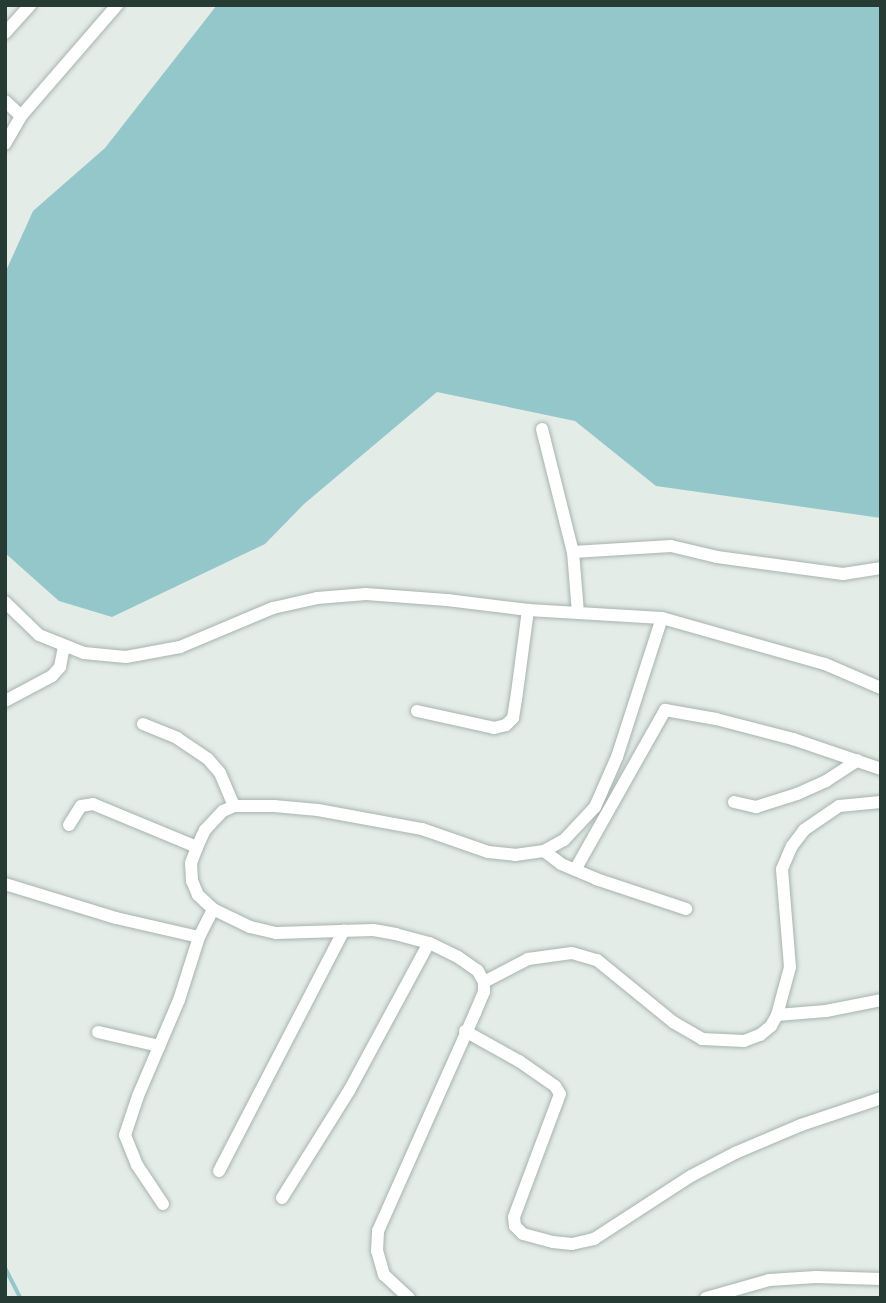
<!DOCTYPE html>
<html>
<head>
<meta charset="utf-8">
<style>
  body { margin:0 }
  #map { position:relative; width:886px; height:1303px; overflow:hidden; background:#e4ece8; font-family:Barlow,sans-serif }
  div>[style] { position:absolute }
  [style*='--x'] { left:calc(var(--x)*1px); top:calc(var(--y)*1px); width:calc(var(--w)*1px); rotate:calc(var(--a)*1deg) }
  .water>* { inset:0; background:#93c7ca }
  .stream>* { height:3.5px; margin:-1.75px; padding:0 1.75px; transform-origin:1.75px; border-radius:1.75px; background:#93c7ca }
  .roads { filter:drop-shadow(0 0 2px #a7b3ae) drop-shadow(0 0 2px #a7b3ae) }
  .minor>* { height:12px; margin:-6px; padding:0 6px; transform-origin:6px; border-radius:6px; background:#fff }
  span { translate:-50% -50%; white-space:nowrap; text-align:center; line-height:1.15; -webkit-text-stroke:5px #f4f9f6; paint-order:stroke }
  .frame { position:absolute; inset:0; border:7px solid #263b33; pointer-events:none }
</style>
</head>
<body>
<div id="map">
  <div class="water">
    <i style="clip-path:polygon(217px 5px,881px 5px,881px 518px,656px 486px,575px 421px,437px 392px,304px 504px,265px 544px,112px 617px,59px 601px,5px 553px,5px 273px,33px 211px,105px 148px)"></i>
  </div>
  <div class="stream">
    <i style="--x:5;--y:1267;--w:35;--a:63"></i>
  </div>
  <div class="roads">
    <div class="minor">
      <i style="--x:5;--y:33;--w:38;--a:-48"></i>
      <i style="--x:5;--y:101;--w:22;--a:43"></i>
      <i style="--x:5;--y:144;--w:32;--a:-60"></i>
      <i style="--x:21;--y:116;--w:147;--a:-49.1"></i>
      <i style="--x:542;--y:429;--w:127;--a:75.9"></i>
      <i style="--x:573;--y:552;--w:61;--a:85.3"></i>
      <i style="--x:573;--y:552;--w:98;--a:-3.5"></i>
      <i style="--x:671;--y:546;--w:47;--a:13.4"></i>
      <i style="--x:717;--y:557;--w:127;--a:7.7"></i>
      <i style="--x:843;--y:574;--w:38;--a:-9"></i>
      <i style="--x:5;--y:602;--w:47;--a:44.1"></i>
      <i style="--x:39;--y:635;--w:48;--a:21.8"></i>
      <i style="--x:84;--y:653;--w:42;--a:5.4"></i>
      <i style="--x:126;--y:657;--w:55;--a:-10.5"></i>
      <i style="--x:180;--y:647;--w:101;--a:-22.8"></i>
      <i style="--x:273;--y:608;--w:45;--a:-12.8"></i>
      <i style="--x:317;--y:598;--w:49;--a:-4.7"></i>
      <i style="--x:366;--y:594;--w:81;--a:4.2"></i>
      <i style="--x:447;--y:600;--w:82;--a:7"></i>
      <i style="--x:528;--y:610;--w:134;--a:3.4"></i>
      <i style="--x:662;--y:618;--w:169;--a:15.8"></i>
      <i style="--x:825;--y:664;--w:61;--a:23.2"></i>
      <i style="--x:5;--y:701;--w:53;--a:-28"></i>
      <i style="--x:52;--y:676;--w:12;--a:-48"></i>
      <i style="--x:60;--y:667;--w:21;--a:-79"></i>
      <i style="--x:417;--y:711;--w:79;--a:12.4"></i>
      <i style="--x:494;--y:728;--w:12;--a:-14"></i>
      <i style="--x:506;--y:725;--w:10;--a:-45"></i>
      <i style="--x:513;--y:718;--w:18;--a:-81"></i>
      <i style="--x:516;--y:700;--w:91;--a:-82.4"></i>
      <i style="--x:143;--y:724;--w:37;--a:22"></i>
      <i style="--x:177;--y:738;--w:37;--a:34"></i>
      <i style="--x:208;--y:759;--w:18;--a:49"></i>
      <i style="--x:220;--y:773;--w:36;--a:67"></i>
      <i style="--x:734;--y:802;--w:23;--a:13"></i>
      <i style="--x:756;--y:807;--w:43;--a:-17.6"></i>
      <i style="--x:797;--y:794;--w:32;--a:-24"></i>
      <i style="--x:826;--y:781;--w:38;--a:-33"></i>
      <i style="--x:69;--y:825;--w:22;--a:-58"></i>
      <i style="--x:81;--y:806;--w:12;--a:-9"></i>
      <i style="--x:93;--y:804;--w:113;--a:22.5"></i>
      <i style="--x:544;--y:851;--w:21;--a:37"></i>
      <i style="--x:561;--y:864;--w:38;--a:23"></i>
      <i style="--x:596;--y:879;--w:95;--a:18.4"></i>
      <i style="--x:575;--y:870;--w:184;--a:-60.6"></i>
      <i style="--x:665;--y:710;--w:52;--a:10"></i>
      <i style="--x:716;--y:719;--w:80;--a:14.6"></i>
      <i style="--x:793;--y:739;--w:93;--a:18.8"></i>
      <i style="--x:5;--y:884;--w:116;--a:17"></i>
      <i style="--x:116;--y:918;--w:85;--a:12.9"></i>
      <i style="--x:484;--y:982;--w:50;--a:-27.6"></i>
      <i style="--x:528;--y:959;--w:44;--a:-7.8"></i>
      <i style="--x:572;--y:953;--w:26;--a:16"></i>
      <i style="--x:597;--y:960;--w:98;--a:39.2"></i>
      <i style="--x:673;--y:1022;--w:34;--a:30"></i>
      <i style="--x:702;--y:1039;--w:42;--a:2.7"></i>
      <i style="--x:744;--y:1041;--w:17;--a:-21"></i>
      <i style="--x:760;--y:1035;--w:14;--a:-39"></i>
      <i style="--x:771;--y:1026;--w:13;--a:-61"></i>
      <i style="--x:777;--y:1015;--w:50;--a:-74.8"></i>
      <i style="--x:790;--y:967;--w:98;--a:-94.7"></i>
      <i style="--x:782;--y:869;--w:25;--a:-67"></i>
      <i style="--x:792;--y:846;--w:20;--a:-53"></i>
      <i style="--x:804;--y:830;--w:42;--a:-34.4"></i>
      <i style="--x:839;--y:806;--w:42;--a:-5.4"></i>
      <i style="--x:777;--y:1015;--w:49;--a:-4.7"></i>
      <i style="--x:826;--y:1011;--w:56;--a:-11.3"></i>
      <i style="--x:465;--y:1031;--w:62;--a:29.1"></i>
      <i style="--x:519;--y:1061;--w:44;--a:34.8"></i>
      <i style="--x:555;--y:1086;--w:9;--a:58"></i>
      <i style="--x:560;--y:1094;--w:131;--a:110.5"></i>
      <i style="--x:514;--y:1217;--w:9;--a:84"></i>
      <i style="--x:515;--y:1226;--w:11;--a:45"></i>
      <i style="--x:523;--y:1234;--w:31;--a:15"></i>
      <i style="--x:553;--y:1242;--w:19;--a:6"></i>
      <i style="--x:572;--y:1244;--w:23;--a:-13"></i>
      <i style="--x:594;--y:1239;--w:116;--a:-33"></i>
      <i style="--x:691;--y:1176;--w:50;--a:-27.6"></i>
      <i style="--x:735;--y:1153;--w:72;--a:-23"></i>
      <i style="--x:801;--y:1125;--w:84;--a:-18.6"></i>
      <i style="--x:98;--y:1032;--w:63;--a:12.9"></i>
      <i style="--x:219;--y:1171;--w:271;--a:-62.6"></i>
      <i style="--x:282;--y:1198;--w:128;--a:-58"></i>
      <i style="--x:350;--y:1089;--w:166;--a:-61.6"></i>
      <i style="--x:163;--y:1204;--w:47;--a:-123.7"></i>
      <i style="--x:137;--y:1165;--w:32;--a:-112"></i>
      <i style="--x:125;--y:1135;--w:41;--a:-71.6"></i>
      <i style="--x:138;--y:1096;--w:104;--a:-66.9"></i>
      <i style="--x:179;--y:1000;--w:66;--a:-72.4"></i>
      <i style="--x:199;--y:937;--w:31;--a:-63"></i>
      <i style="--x:409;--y:1298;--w:34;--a:-137"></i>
      <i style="--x:384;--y:1275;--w:25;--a:-106"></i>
      <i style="--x:377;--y:1251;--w:20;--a:-87"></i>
      <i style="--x:378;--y:1231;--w:239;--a:-66"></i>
      <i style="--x:475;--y:1013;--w:23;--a:-67"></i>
      <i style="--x:484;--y:992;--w:10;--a:-90"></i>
      <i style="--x:484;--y:982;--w:13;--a:-119"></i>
      <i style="--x:478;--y:971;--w:24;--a:-145"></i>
      <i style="--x:458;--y:957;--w:32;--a:-154"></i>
      <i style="--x:429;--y:943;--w:34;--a:-165"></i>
      <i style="--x:396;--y:934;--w:23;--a:-170"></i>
      <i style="--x:373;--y:930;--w:97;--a:178.2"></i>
      <i style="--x:276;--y:933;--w:27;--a:-167"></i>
      <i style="--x:250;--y:927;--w:41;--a:-154.1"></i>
      <i style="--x:213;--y:909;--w:21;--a:-137"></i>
      <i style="--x:198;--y:895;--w:15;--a:-113"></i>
      <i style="--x:192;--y:881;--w:18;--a:-93"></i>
      <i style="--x:191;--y:863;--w:17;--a:-69"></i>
      <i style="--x:197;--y:847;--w:19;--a:-65"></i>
      <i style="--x:205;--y:830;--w:26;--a:-47"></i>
      <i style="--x:223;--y:811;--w:12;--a:-24"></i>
      <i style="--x:234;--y:806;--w:40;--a:0"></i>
      <i style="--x:274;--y:806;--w:44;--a:5.2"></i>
      <i style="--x:318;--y:810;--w:106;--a:10.4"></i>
      <i style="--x:422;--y:829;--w:70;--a:19.2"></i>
      <i style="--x:488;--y:852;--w:27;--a:6"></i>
      <i style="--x:515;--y:855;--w:29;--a:-8"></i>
      <i style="--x:544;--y:851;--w:23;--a:-29"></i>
      <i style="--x:564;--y:840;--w:45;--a:-46.8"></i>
      <i style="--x:595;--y:807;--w:55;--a:-66.3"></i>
      <i style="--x:617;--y:757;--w:146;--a:-72.1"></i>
      <i style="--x:706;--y:1298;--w:66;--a:-15.9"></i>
      <i style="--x:769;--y:1280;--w:47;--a:-3.7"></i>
      <i style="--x:816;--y:1277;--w:65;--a:1.8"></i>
    </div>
  </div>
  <div class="frame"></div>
</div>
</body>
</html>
